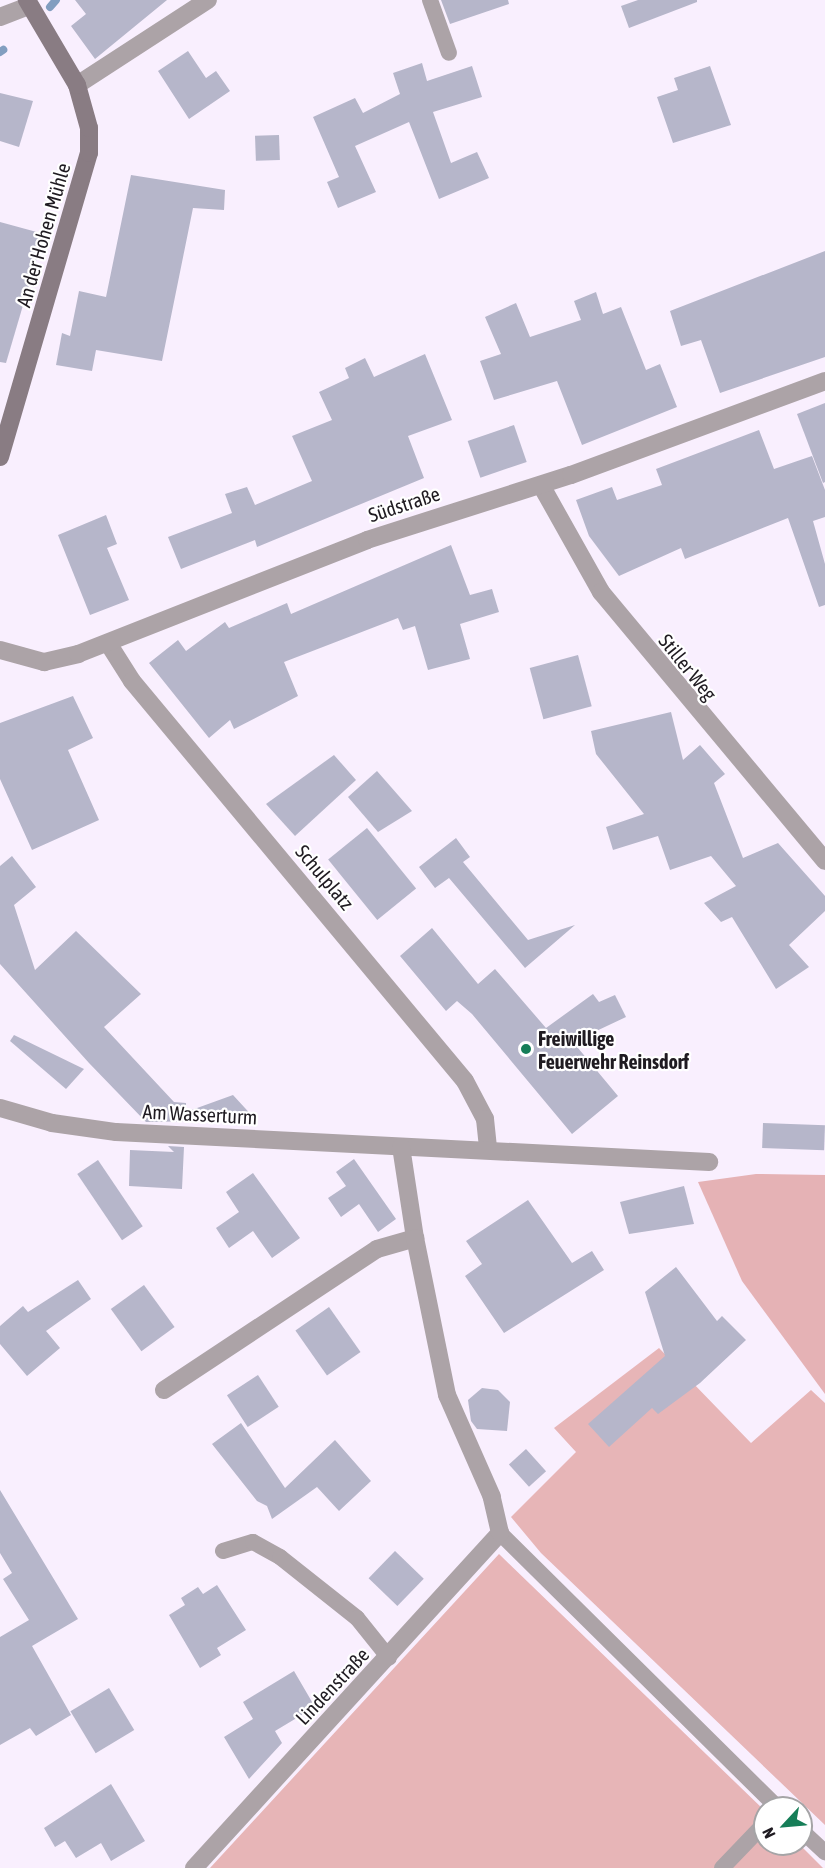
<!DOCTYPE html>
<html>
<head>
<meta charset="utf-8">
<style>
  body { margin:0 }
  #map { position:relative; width:825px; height:1868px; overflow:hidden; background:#f9effe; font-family:"Asap Condensed",sans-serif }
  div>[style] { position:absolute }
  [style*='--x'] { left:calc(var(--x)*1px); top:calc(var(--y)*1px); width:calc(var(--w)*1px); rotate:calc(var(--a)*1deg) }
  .green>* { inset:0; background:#e7b5b7 }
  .forest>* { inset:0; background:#e5b2b5 }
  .stream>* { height:8px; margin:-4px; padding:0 4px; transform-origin:4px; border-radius:4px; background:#829ec0 }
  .building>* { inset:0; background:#b6b6ca; transform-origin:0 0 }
  .lane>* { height:16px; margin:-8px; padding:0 8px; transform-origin:8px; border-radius:8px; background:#aca3a7 }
  .street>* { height:18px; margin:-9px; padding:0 9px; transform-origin:9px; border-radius:9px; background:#aca3a7 }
  .secondary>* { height:18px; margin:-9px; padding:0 9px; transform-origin:9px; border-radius:9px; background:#897c83 }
  .dots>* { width:16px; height:16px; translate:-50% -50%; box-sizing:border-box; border:3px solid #fff; border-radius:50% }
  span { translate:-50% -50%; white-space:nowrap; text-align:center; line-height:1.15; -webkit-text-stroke:4.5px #fff; paint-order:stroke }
  .street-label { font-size:20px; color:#1f1b21 }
  .poi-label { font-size:20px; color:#1f1b21; font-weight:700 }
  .left { translate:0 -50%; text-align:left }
  .north { position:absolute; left:753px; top:1796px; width:60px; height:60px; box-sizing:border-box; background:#fff; border:2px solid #a5a4a6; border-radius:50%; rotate:244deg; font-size:16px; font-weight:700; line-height:24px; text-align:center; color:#1f1b21 }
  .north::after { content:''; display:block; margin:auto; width:21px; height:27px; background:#167e58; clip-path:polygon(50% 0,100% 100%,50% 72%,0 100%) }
</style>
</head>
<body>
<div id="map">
  <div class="green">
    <i style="clip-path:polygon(659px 1348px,751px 1443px,811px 1390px,825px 1403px,825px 1825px,541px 1553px,511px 1517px,576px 1452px,554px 1428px)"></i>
    <i style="clip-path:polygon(499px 1554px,765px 1811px,765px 1844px,799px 1844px,823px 1868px,210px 1868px)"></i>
  </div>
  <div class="forest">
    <i style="clip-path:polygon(756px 1174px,825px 1175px,825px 1394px,742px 1281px,698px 1182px)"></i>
  </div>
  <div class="stream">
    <i style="--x:50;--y:7;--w:9;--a:-49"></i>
    <i style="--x:0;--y:52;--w:4;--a:-34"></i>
  </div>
  <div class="building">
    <i style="clip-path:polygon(75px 0,167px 0,95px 59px,71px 26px,86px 14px)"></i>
    <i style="clip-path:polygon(441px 0,508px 0,509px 4px,450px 24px)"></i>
    <i style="clip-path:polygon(638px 0,697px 0,697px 2px,629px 28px,621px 6px)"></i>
    <i style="clip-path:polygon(188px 51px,206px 78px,216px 71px,230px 91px,189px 119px,158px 71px)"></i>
    <i style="clip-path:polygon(422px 63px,427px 81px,472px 66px,482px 97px,433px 112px,451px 163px,477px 152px,489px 178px,439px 199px,409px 122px,355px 146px,376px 192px,338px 208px,327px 182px,339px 177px,313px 117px,355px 98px,363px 113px,400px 94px,393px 73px)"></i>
    <i style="clip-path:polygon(710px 66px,731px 125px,673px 143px,657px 97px,678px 90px,674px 78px)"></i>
    <i style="clip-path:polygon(0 93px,33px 101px,19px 147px,0 141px)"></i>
    <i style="left:279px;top:135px;width:25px;height:24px;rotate:88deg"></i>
    <i style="clip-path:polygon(131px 175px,225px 190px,224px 210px,193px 208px,162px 361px,96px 350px,92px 371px,56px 365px,62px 333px,70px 336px,79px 291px,106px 297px)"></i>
    <i style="clip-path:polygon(0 222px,44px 234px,6px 363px,0 362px)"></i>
    <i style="clip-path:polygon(825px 251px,825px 357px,720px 393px,701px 340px,681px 346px,670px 311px)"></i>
    <i style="clip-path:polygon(596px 292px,603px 314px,621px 307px,646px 370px,660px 364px,677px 407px,582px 445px,557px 381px,494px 400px,480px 361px,501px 354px,485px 317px,516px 303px,530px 337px,581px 320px,574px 301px)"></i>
    <i style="clip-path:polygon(425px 354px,452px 420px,408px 436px,424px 478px,257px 547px,255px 540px,181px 569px,168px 537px,232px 513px,225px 494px,247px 487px,255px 505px,312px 481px,292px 436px,332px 420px,319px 392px,349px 378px,345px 368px,365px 358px,374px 377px)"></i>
    <i style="clip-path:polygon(825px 403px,825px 482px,823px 483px,797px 414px)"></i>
    <i style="left:514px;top:425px;width:39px;height:49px;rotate:71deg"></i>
    <i style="clip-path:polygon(759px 430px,774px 469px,812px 456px,825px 490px,825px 517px,813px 521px,825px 564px,825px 605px,819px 607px,788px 518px,685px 559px,681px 548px,619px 576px,589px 536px,576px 500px,612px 487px,617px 500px,662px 485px,656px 469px)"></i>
    <i style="clip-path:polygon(106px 515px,117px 544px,107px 548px,129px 600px,90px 615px,58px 535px)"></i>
    <i style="clip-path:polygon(451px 545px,470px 595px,492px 589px,499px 612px,460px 624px,470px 659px,428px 670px,415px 626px,403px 630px,398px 618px,284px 662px,298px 696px,234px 729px,230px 720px,209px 738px,149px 663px,178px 640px,186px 651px,225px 622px,229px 628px,287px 603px,291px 614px)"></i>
    <i style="left:578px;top:655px;width:53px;height:50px;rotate:75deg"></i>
    <i style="clip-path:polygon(73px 696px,93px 738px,68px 750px,99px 820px,32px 850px,0 779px,0 723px)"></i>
    <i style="clip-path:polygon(671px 712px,683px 760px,700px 745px,725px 774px,714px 783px,743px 858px,778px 843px,825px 896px,825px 911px,789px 945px,809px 967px,776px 989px,732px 917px,721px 922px,704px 903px,736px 886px,711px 856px,670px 870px,658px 836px,613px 850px,606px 827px,644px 814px,596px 754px,591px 731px)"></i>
    <i style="clip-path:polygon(334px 755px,356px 780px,295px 836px,266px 804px)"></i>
    <i style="clip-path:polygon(377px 771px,412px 811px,378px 832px,348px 797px)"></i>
    <i style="left:367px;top:828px;width:78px;height:50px;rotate:51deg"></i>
    <i style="clip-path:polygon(456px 838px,470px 857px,463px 862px,528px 940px,575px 925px,525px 968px,449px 878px,435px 888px,419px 867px)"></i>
    <i style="clip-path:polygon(12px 856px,36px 887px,14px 905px,35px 970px,76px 931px,141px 994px,104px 1027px,174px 1102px,186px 1103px,186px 1112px,233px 1095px,256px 1120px,146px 1122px,89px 1063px,0 964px,0 866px)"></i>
    <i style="clip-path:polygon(432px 928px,478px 984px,495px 969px,546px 1028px,593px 994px,599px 1002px,615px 995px,626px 1017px,573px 1042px,618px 1096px,572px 1134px,472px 1014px,457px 1001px,446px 1011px,400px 956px)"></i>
    <i style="clip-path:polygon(14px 1035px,84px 1069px,66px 1089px,10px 1041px)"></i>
    <i style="left:763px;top:1123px;width:62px;height:25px;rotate:2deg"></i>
    <i style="clip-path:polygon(168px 1146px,184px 1147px,182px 1189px,129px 1186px,130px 1150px,174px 1152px)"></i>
    <i style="clip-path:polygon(354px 1159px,396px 1219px,378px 1232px,359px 1204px,341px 1217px,328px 1198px,346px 1186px,336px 1172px)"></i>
    <i style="left:98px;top:1160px;width:80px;height:25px;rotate:56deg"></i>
    <i style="clip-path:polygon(253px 1173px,300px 1238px,272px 1258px,253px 1231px,229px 1248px,216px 1228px,239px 1212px,226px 1192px)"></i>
    <i style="clip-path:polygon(684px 1186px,694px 1224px,629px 1234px,620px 1202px)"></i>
    <i style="clip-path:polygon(528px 1200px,572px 1263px,592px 1251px,604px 1270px,504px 1333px,465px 1276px,482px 1264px,466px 1241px)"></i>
    <i style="clip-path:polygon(676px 1267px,717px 1321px,722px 1316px,746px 1340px,700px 1383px,658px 1414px,652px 1408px,609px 1447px,588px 1424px,665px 1356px,645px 1292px)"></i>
    <i style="clip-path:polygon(78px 1280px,91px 1299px,46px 1331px,60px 1348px,27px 1376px,0 1344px,0 1326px,23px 1306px,28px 1312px)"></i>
    <i style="left:144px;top:1285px;width:52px;height:41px;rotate:54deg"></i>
    <i style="left:329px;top:1307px;width:55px;height:41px;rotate:55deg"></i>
    <i style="left:258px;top:1375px;width:38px;height:37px;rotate:57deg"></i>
    <i style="clip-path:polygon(482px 1388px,498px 1390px,510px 1402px,507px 1431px,477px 1429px,471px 1421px,468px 1400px)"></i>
    <i style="clip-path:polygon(241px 1423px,285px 1488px,335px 1440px,371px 1481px,339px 1511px,317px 1487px,272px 1519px,267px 1506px,257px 1501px,212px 1444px)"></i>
    <i style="left:526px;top:1449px;width:30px;height:23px;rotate:48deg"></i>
    <i style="clip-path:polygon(0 1490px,78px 1619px,32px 1646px,71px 1715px,36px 1736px,30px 1728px,0 1745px,0 1637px,29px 1620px,3px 1579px,12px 1573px,0 1553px)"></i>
    <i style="left:395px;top:1551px;width:40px;height:38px;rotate:44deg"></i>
    <i style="clip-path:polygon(217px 1585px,246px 1630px,217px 1648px,221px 1655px,200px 1668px,169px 1615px,185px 1605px,181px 1598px,198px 1587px,203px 1594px)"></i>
    <i style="clip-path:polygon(294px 1671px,315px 1707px,275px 1731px,282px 1743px,249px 1779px,224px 1737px,253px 1719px,243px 1702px)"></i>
    <i style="left:109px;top:1688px;width:49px;height:45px;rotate:59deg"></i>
    <i style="clip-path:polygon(111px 1784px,145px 1841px,111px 1861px,101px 1843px,76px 1858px,65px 1841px,55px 1847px,44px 1828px)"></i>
  </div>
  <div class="lane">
    <i style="--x:430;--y:0;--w:56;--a:70.3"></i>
    <i style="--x:500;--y:1533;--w:391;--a:44.7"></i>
    <i style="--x:223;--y:1551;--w:31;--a:-17"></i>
    <i style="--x:253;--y:1542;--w:31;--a:29"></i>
    <i style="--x:280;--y:1557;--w:98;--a:38.4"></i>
    <i style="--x:357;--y:1618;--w:51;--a:51.3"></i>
    <i style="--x:801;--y:1830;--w:33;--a:43"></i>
    <i style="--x:722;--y:1868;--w:62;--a:-46.3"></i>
  </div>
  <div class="street">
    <i style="--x:0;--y:17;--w:31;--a:-21"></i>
    <i style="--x:77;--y:85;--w:156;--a:-33"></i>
    <i style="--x:541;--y:485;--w:123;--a:60.7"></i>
    <i style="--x:601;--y:592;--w:350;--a:50.2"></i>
    <i style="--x:108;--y:643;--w:45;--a:57.7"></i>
    <i style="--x:132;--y:681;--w:520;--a:50.22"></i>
    <i style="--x:465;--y:1081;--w:43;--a:62.2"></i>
    <i style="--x:485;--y:1119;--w:29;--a:84"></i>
    <i style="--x:0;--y:650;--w:46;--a:15.3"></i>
    <i style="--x:44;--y:662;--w:35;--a:-13"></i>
    <i style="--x:78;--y:654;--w:311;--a:-21.5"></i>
    <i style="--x:367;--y:540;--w:214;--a:-17.7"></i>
    <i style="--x:571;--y:475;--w:271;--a:-20.3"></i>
    <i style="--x:0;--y:1108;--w:54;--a:16.1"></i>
    <i style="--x:52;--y:1123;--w:65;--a:8"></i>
    <i style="--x:116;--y:1132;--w:594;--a:2.9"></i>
    <i style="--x:164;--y:1390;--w:255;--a:-33.5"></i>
    <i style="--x:377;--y:1249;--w:40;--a:-16"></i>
    <i style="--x:415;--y:1238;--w:92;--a:-98.7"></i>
    <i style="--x:194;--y:1868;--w:454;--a:-47.6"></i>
    <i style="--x:500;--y:1533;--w:37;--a:-103"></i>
    <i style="--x:492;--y:1497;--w:111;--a:-113.8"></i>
    <i style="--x:447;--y:1395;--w:160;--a:-101.5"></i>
  </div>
  <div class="secondary">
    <i style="--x:0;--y:457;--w:317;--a:-73.7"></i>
    <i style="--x:89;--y:153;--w:25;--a:-90"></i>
    <i style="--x:89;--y:128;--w:45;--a:-105.6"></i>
    <i style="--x:77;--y:85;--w:99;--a:-120.5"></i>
  </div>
  <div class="dots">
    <i style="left:526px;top:1049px;background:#167e58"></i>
  </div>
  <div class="street-label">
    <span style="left:43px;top:235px;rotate:-74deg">An der Hohen Mühle</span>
    <span style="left:404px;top:504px;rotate:-18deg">Südstraße</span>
    <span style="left:688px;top:667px;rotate:51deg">Stiller Weg</span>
    <span style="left:325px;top:877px;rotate:50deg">Schulplatz</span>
    <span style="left:200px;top:1114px;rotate:3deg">Am Wasserturm</span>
    <span style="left:332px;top:1686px;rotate:-47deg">Lindenstraße</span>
  </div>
  <div class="poi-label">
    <span class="left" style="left:538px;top:1050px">Freiwillige<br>Feuerwehr Reinsdorf</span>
  </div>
  <div class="north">N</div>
</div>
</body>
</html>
